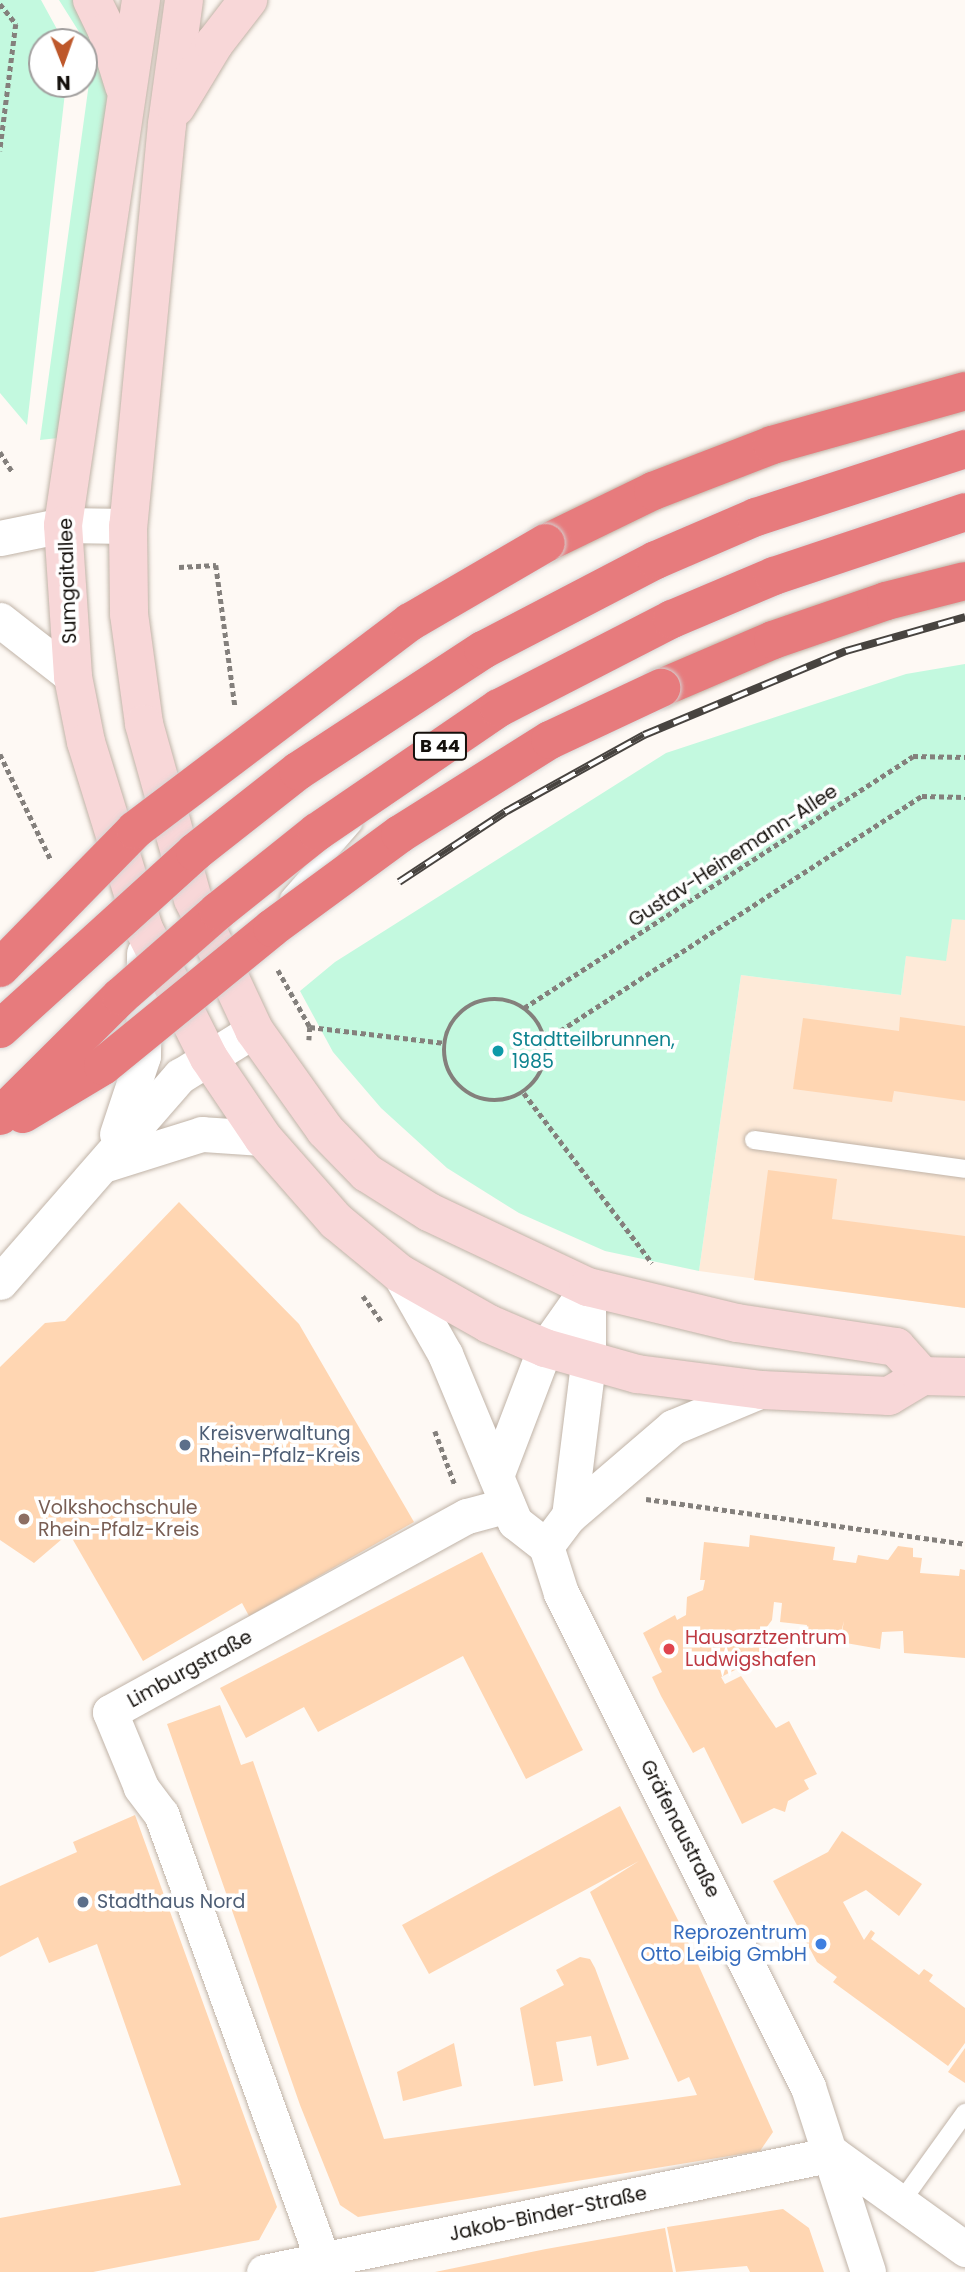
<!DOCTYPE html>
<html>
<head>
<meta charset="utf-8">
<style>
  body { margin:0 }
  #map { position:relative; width:965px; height:2272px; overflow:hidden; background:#fef9f4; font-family:Poppins,sans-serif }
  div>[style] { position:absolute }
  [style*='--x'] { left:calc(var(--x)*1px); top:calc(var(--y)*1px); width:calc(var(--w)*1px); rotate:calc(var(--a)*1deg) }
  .built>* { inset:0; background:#feead8 }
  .green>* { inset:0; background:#c3f9df }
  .building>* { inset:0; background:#ffd6b2 }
  .path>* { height:4.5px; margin-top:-2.25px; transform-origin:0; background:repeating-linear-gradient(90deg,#84807c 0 5px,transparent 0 8.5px) }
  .path>.ring { margin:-2.25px; padding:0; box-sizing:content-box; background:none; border:4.5px solid #84807c; border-radius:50% }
  .roads { filter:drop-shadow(0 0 2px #c0b3a7) drop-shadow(0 0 2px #c0b3a7) }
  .lane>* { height:18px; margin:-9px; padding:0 9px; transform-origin:9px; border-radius:9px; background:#fff }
  .street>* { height:35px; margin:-17.5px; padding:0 17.5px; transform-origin:17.5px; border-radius:17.5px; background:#fff }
  .secondary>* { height:38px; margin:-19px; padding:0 19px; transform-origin:19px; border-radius:19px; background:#f8d7d8 }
  .highway>* { height:38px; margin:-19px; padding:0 19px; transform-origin:19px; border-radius:19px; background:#e77b7d }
  .rail>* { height:8px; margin-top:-4px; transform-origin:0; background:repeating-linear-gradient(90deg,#fff 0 16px,#484440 0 32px); box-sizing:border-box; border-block:2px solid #484440 }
  .bridges { filter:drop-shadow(0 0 2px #d5d4d3) drop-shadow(0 0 2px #d5d4d3) }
  .highway-bridge>* { height:38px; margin:-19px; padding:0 19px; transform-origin:19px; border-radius:19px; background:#e77b7d }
  .dots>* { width:19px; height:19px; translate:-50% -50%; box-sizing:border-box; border:4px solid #fff; border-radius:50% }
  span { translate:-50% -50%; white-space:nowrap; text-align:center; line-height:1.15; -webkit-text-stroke:7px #fff; paint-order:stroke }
  .shield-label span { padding:2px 5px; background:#fff; border:2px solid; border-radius:5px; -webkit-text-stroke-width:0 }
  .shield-label { font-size:18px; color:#14100c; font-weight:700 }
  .street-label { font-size:19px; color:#14100c }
  .culture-label { font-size:19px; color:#0d838f }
  .left { translate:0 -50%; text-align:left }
  .service-label { font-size:19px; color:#4e5e75 }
  .education-label { font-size:19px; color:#785e54 }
  .health-label { font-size:19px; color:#be3a42 }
  .shop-label { font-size:19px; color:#366cbe }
  .right { translate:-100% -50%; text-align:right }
  .north { position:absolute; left:28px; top:28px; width:70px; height:70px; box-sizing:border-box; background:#fff; border:2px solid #a19f9e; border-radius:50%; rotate:179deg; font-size:19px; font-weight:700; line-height:28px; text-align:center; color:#14100c }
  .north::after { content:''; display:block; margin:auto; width:24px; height:32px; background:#be582b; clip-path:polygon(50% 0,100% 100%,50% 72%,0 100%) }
</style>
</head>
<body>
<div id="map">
  <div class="built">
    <i style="clip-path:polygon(952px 918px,965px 920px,965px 1308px,699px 1271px,741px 975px,901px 995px,906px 955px)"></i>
  </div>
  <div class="green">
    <i style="clip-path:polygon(0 0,41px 0,64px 42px,42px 42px,42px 84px,66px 84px,27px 425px,0 393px)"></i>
    <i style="clip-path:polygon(59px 0,75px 0,109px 71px,102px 188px,58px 438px,40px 440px,93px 54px)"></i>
    <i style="clip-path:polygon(965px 664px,965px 920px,952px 919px,946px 961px,906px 956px,901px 995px,741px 975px,699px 1271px,605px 1251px,519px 1213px,447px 1168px,381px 1108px,333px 1052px,300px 991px,335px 962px,666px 753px,906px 674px)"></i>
  </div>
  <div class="building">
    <i style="clip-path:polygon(900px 1017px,965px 1026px,965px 1101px,894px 1091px,892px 1102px,793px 1089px,803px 1018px,899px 1031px)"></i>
    <i style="clip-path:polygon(768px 1170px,837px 1179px,832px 1219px,965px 1236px,965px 1308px,754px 1280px)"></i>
    <i style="clip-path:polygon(179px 1202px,299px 1324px,414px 1522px,249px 1616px,242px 1603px,143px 1661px,69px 1533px,34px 1563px,0 1540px,0 1367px,45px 1323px,65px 1321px)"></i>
    <i style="clip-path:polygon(750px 1535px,835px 1547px,833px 1560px,856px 1563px,858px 1555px,888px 1560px,898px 1546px,913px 1548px,913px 1557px,922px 1558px,920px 1573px,959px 1576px,960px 1569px,965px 1570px,965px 1658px,904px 1653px,903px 1631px,882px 1632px,880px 1649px,840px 1642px,844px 1621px,840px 1636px,806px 1632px,807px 1625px,780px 1622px,782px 1603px,774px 1602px,772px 1620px,763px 1632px,769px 1637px,767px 1653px,752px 1662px,745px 1658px,739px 1668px,721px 1677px,725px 1684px,741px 1676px,776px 1728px,789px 1721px,817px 1774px,804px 1780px,809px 1789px,788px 1801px,785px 1812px,774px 1808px,742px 1824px,704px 1747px,693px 1753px,661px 1696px,652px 1677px,662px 1672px,643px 1633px,675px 1615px,677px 1620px,686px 1615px,687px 1597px,703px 1590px,705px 1580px,700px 1580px,704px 1542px,749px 1547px)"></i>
    <i style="clip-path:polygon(482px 1552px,583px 1750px,526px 1779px,463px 1656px,318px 1732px,304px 1707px,246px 1738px,220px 1688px)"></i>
    <i style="clip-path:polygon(220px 1705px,241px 1765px,253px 1761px,384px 2139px,697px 2095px,689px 2077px,678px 2082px,590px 1892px,639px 1861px,429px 1974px,402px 1925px,620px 1806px,680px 1924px,773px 2132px,760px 2151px,358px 2217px,340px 2205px,300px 2105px,167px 1724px)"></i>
    <i style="clip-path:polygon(135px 1815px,277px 2207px,259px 2240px,93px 2272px,0 2272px,0 2218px,181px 2185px,97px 1944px,49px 1963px,38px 1937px,0 1957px,0 1886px,77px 1852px,73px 1842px)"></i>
    <i style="clip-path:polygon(842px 1831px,922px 1884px,899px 1916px,866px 1890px,843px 1902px,864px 1940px,871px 1930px,875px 1933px,871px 1939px,919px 1975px,924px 1969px,933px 1975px,929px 1981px,965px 2008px,965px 2043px,948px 2066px,833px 1982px,837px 1977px,817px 1962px,773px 1881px,828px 1852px)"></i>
    <i style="clip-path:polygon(580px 1957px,590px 1959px,595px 1968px,629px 2059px,597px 2066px,591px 2036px,556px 2042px,563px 2081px,534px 2086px,520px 2008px,564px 1985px,556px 1970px)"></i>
    <i style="clip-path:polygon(454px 2043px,462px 2086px,403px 2101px,397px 2072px)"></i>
    <i style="clip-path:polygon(965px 2048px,965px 2083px,948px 2072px)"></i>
    <i style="clip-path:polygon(783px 2209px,809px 2228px,824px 2272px,750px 2272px,747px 2266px,676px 2272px,667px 2227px)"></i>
    <i style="clip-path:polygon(665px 2228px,673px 2272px,435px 2272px,546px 2249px)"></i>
  </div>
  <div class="path">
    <i style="--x:0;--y:4;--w:26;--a:51"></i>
    <i style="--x:16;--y:24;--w:128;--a:97.2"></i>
    <i style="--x:0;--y:452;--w:25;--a:58"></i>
    <i style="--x:179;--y:567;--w:37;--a:-3"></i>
    <i style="--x:216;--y:565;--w:142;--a:82.3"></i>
    <i style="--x:0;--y:754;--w:118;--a:64.3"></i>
    <i style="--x:278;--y:970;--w:65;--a:60.7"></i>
    <i style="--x:310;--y:1027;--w:13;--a:94"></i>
    <i class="ring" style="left:444px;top:999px;width:97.5px;height:97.5px"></i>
    <i style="--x:524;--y:1008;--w:463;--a:-32.9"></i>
    <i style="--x:913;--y:756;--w:52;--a:1.1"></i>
    <i style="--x:310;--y:1027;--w:136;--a:6.8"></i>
    <i style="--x:546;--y:1040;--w:448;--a:-33"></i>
    <i style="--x:922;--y:796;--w:43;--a:1.3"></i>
    <i style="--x:524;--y:1093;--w:213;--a:53"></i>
    <i style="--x:363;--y:1296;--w:32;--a:54"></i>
    <i style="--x:435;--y:1431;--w:58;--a:69.7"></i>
    <i style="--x:646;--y:1499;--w:322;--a:8"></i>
  </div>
  <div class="roads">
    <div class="lane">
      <i style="--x:289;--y:898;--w:98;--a:-49.1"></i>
      <i style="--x:754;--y:1140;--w:213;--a:7.8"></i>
      <i style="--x:901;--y:2202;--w:110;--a:-54.3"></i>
    </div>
    <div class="street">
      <i style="--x:0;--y:538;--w:64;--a:-11.7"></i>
      <i style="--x:63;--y:525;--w:65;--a:0.9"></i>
      <i style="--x:0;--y:620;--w:93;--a:38"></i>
      <i style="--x:117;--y:1134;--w:82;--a:-71.6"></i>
      <i style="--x:143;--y:1056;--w:103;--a:-89.4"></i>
      <i style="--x:103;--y:1165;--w:104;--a:-17.4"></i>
      <i style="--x:202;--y:1134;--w:61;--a:3.8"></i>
      <i style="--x:399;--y:1273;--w:93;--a:60.4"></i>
      <i style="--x:445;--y:1354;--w:182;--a:67.4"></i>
      <i style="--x:515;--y:1522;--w:39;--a:38"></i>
      <i style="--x:546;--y:1546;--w:49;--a:72.3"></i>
      <i style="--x:561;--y:1593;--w:552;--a:63.43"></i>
      <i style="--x:808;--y:2087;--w:194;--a:72"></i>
      <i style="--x:0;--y:1282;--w:274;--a:-48.9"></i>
      <i style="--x:180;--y:1076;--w:87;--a:-31.9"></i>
      <i style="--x:496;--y:1476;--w:137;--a:-69.1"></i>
      <i style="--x:545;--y:1348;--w:75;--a:-54.8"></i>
      <i style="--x:569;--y:1516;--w:154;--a:-82.9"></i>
      <i style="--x:588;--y:1363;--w:76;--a:-90"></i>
      <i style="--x:546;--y:1546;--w:38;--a:-53"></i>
      <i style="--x:569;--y:1516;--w:137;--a:-40.6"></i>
      <i style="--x:673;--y:1427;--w:96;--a:-22.6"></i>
      <i style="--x:833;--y:2154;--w:163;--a:35.7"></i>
      <i style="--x:264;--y:2272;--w:581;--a:-11.72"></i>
      <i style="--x:327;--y:2272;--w:487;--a:-109.9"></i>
      <i style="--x:161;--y:1814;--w:34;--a:-127"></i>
      <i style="--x:141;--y:1787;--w:81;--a:-112.5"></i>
      <i style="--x:110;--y:1712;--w:407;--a:-28.8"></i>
      <i style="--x:467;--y:1516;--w:42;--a:-15"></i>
    </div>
    <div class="secondary">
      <i style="--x:92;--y:0;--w:34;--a:64"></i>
      <i style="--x:107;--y:31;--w:58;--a:72.8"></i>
      <i style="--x:141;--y:0;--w:531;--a:98.45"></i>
      <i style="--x:63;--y:525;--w:152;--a:86.2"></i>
      <i style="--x:73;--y:677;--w:66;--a:78.7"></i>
      <i style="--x:86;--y:742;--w:196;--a:72.8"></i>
      <i style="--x:144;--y:929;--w:144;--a:63.3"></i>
      <i style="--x:209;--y:1058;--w:97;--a:56"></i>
      <i style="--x:263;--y:1138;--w:111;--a:48.7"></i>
      <i style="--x:336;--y:1221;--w:82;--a:39.5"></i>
      <i style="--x:399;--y:1273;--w:103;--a:29.5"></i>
      <i style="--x:489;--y:1324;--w:61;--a:23.2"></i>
      <i style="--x:545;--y:1348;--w:96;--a:15.8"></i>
      <i style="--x:637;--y:1374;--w:126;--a:7.3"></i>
      <i style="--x:762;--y:1390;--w:127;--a:2.7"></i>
      <i style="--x:889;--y:1396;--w:39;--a:-31"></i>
      <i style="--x:922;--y:1376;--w:43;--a:1.3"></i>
      <i style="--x:184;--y:0;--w:125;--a:97.8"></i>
      <i style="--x:167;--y:124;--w:404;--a:95.5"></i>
      <i style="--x:128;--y:526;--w:88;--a:89.3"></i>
      <i style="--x:129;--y:614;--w:111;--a:82.2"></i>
      <i style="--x:144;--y:724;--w:182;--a:74.4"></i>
      <i style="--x:193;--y:899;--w:145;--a:65"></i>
      <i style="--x:254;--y:1030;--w:123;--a:54.6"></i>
      <i style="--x:325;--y:1130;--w:60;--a:45.7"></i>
      <i style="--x:367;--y:1173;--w:73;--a:32.2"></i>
      <i style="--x:429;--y:1212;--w:176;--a:25.3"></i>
      <i style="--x:588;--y:1287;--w:153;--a:13.6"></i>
      <i style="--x:737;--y:1323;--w:161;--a:8.6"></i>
      <i style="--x:896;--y:1347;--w:39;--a:48"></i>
      <i style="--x:176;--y:107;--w:74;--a:-58.9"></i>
      <i style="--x:214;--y:44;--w:56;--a:-52.3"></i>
    </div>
    <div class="highway">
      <i style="--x:546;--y:543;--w:119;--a:-25.9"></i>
      <i style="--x:653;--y:491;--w:128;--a:-21.1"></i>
      <i style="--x:772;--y:445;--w:200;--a:-15.6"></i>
      <i style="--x:661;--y:688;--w:122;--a:-23.2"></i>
      <i style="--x:773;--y:640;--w:120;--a:-19"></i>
      <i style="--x:886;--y:601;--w:81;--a:-14.2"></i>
    </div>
  </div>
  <div class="rail">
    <i style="--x:399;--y:882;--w:127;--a:-33.4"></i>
    <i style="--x:505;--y:812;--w:159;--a:-29"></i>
    <i style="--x:644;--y:735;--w:219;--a:-22.6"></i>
    <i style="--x:846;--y:651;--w:124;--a:-15.9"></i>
  </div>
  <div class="bridges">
    <div class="highway-bridge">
      <i style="--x:0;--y:968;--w:193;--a:-45.6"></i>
      <i style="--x:135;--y:830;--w:345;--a:-37.1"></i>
      <i style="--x:410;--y:622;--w:157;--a:-30.2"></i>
      <i style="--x:0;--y:1029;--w:263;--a:-42.2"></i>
      <i style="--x:195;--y:852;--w:131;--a:-38.2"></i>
      <i style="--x:298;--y:771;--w:221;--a:-33.2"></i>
      <i style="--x:483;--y:650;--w:195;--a:-27.5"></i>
      <i style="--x:656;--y:560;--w:109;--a:-23.3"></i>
      <i style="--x:756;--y:517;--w:220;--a:-18"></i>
      <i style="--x:23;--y:1114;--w:93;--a:-31"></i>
      <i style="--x:103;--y:1066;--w:218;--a:-39.2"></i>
      <i style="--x:272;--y:928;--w:159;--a:-36.3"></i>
      <i style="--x:400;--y:834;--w:177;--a:-32.1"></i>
      <i style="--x:550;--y:740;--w:123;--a:-25.1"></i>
      <i style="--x:0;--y:1116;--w:170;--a:-44.8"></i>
      <i style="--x:121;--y:996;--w:129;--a:-41.2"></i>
      <i style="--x:218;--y:911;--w:127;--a:-38.6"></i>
      <i style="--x:317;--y:832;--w:220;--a:-34.3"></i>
      <i style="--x:499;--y:708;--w:195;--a:-27.2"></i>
      <i style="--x:672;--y:619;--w:111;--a:-22.9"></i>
      <i style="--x:774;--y:576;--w:201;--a:-18.5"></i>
    </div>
  </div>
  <div class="dots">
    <i style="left:498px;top:1051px;background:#0f9aa8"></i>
    <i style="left:185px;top:1445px;background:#5c6f8a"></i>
    <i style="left:24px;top:1519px;background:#8d6e63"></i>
    <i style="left:669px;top:1649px;background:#e0444e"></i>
    <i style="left:83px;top:1902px;background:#5c6f8a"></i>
    <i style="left:821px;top:1944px;background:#3f7fe0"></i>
  </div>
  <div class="shield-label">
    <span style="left:440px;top:746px">B 44</span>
  </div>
  <div class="street-label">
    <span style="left:68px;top:581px;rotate:-92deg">Sumgaitallee</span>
    <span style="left:733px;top:856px;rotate:-33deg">Gustav-Heinemann-Allee</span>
    <span style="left:190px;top:1669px;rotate:-29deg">Limburgstraße</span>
    <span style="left:680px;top:1829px;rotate:63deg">Gräfenaustraße</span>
    <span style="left:548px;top:2214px;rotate:-12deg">Jakob-Binder-Straße</span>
  </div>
  <div class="culture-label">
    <span class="left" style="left:512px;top:1051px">Stadtteilbrunnen,<br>1985</span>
  </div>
  <div class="service-label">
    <span class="left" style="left:199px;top:1445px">Kreisverwaltung<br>Rhein-Pfalz-Kreis</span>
    <span class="left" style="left:97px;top:1902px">Stadthaus Nord</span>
  </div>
  <div class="education-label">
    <span class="left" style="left:38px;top:1519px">Volkshochschule<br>Rhein-Pfalz-Kreis</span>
  </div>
  <div class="health-label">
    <span class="left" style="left:685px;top:1649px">Hausarztzentrum<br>Ludwigshafen</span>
  </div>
  <div class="shop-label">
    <span class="right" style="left:807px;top:1944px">Reprozentrum<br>Otto Leibig GmbH</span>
  </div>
  <div class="north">N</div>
</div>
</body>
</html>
